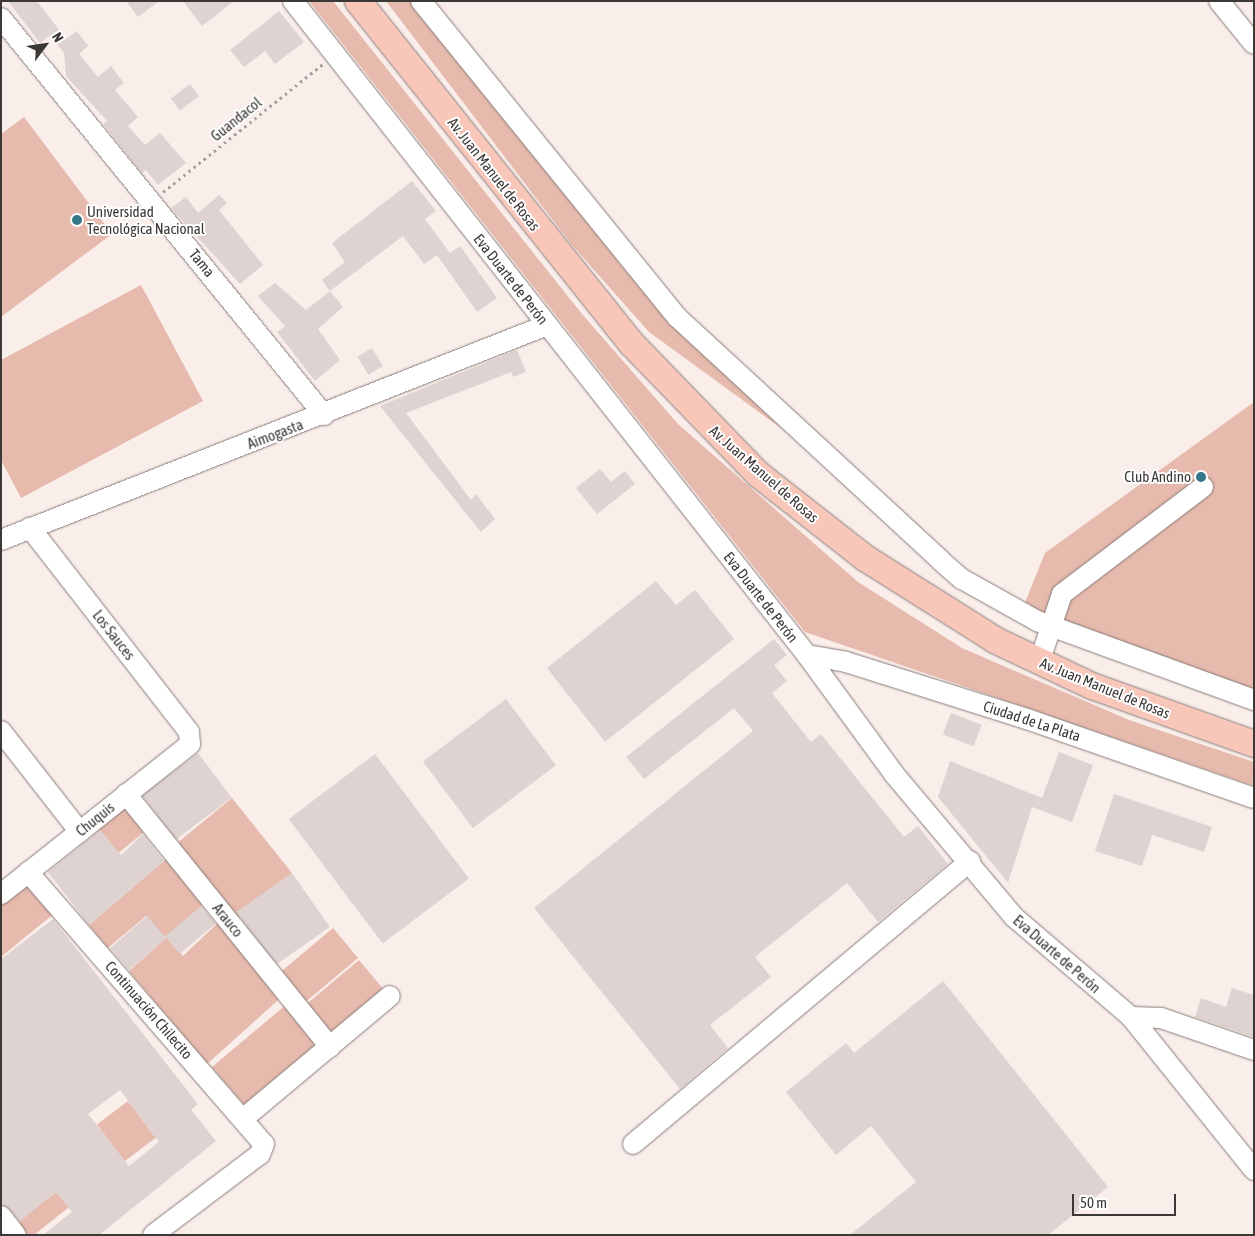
<!DOCTYPE html>
<html>
<head>
<meta charset="utf-8">
<style>
  body { margin:0 }
  #map { position:relative; width:1255px; height:1236px; overflow:hidden; background:#faeeeb; font-family:"Asap Condensed",sans-serif }
  div>[style] { position:absolute }
  [style*='--x'] { left:calc(var(--x)*1px); top:calc(var(--y)*1px); width:calc(var(--w)*1px); rotate:calc(var(--a)*1deg) }
  .green>* { inset:0; background:#e6baad; transform-origin:0 0 }
  .building>* { inset:0; background:#ded3d0; transform-origin:0 0 }
  .path>* { height:2.5px; margin-top:-1.25px; transform-origin:0; background:repeating-linear-gradient(90deg,#a89f9d 0 2.5px,transparent 0 6.5px) }
  .roads { filter:drop-shadow(0 0 1px #877d7a) drop-shadow(0 0 1px #877d7a) }
  .minor>* { height:20px; margin:-10px; padding:0 10px; transform-origin:10px; border-radius:10px; background:#fff }
  .major>* { height:26px; margin:-13px; padding:0 13px; transform-origin:13px; border-radius:13px; background:#f8c7ba }
  .dots>* { width:14px; height:14px; translate:-50% -50%; box-sizing:border-box; border:2px solid #fff; border-radius:50% }
  span { translate:-50% -50%; white-space:nowrap; text-align:center; line-height:1.15; -webkit-text-stroke:4px #fff; paint-order:stroke }
  .street-label { font-size:15px; color:#3c3836 }
  .poi-label { font-size:15px; color:#3c3836 }
  .left { translate:0 -50%; text-align:left }
  .right { translate:-100% -50%; text-align:right }
  .frame { position:absolute; inset:0; border:2px solid #3c3836; pointer-events:none }
  .north { position:absolute; left:20px; top:20px; width:50px; height:50px; -webkit-text-stroke:4px #fff; paint-order:stroke; rotate:59deg; font-size:14px; font-weight:700; line-height:20px; text-align:center; color:#3c3836 }
  .north::after { content:''; display:block; margin:auto; width:18px; height:22px; background:#3c3836; clip-path:polygon(50% 0,100% 100%,50% 72%,0 100%) }
  .scale { position:absolute; left:1072px; top:1194px; width:104px; height:22px; box-sizing:border-box; border:2px solid #3c3836; border-top:0; padding-left:6px; font-size:15px; line-height:18px; white-space:nowrap; color:#3c3836; -webkit-text-stroke:4px #fff; paint-order:stroke }
</style>
</head>
<body>
<div id="map">
  <div class="green">
    <i style="clip-path:polygon(309px 1px,333px 1px,582px 314px,678px 424px,858px 582px,962px 648px,1129px 720px,1254px 762px,1254px 786px,805px 632px)"></i>
    <i style="clip-path:polygon(386px 1px,414px 1px,625px 270px,679px 330px,781px 428px,649px 332px,571px 244px)"></i>
    <i style="clip-path:polygon(24px 117px,112px 234px,1px 317px,1px 134px)"></i>
    <i style="clip-path:polygon(141px 285px,203px 401px,21px 498px,1px 460px,1px 360px)"></i>
    <i style="clip-path:polygon(1254px 402px,1254px 692px,1065px 626px,1024px 605px,1045px 553px)"></i>
    <i style="left:126px;top:794px;width:41px;height:43px;rotate:51deg"></i>
    <i style="clip-path:polygon(232px 798px,292px 873px,231px 924px,286px 993px,207px 1064px,129px 971px,166px 938px,146px 916px,108px 948px,89px 925px,173px 853px,210px 898px,167px 938px,183px 956px,225px 916px,171px 848px)"></i>
    <i style="clip-path:polygon(26px 875px,56px 912px,1px 957px,1px 896px)"></i>
    <i style="left:333px;top:928px;width:39px;height:71px;rotate:50deg"></i>
    <i style="left:359px;top:960px;width:40px;height:71px;rotate:50deg"></i>
    <i style="left:287px;top:1004px;width:54px;height:98px;rotate:50deg"></i>
    <i style="left:128px;top:1101px;width:46px;height:39px;rotate:53deg"></i>
    <i style="clip-path:polygon(56px 1192px,69px 1207px,34px 1235px,25px 1235px,16px 1224px)"></i>
  </div>
  <div class="building">
    <i style="clip-path:polygon(8px 1px,37px 1px,66px 39px,77px 31px,88px 46px,79px 54px,98px 77px,111px 66px,124px 83px,115px 90px,138px 117px,128px 126px,145px 145px,160px 133px,186px 163px,158px 185px,146px 170px,142px 173px,103px 124px,107px 121px,66px 76px,64px 53px,50px 35px,40px 43px)"></i>
    <i style="clip-path:polygon(126px 1px,159px 1px,138px 17px)"></i>
    <i style="clip-path:polygon(183px 1px,234px 1px,202px 26px)"></i>
    <i style="clip-path:polygon(279px 11px,304px 42px,275px 64px,265px 51px,244px 67px,230px 50px)"></i>
    <i style="left:190px;top:84px;width:15px;height:24px;rotate:53deg"></i>
    <i style="clip-path:polygon(412px 181px,436px 211px,425px 219px,450px 253px,460px 246px,497px 298px,477px 312px,437px 255px,424px 264px,403px 236px,330px 291px,322px 280px,345px 262px,332px 243px)"></i>
    <i style="clip-path:polygon(219px 195px,227px 203px,219px 210px,263px 265px,240px 284px,171px 208px,186px 197px,198px 213px)"></i>
    <i style="clip-path:polygon(275px 283px,306px 310px,330px 291px,343px 307px,318px 329px,340px 360px,315px 381px,277px 332px,285px 326px,258px 296px)"></i>
    <i style="left:372px;top:348px;width:21px;height:17px;rotate:59deg"></i>
    <i style="clip-path:polygon(517px 350px,526px 372px,513px 377px,511px 372px,406px 413px,471px 500px,476px 494px,495px 519px,481px 532px,380px 406px)"></i>
    <i style="clip-path:polygon(600px 469px,611px 482px,625px 471px,635px 484px,597px 514px,576px 488px)"></i>
    <i style="clip-path:polygon(656px 581px,676px 605px,695px 590px,734px 639px,605px 742px,547px 668px)"></i>
    <i style="clip-path:polygon(774px 639px,787px 655px,774px 665px,787px 681px,772px 693px,811px 742px,821px 734px,904px 837px,918px 826px,948px 864px,878px 922px,847px 883px,755px 957px,771px 977px,710px 1025px,728px 1048px,680px 1089px,534px 908px,753px 731px,734px 708px,644px 779px,626px 757px)"></i>
    <i style="left:506px;top:699px;width:83px;height:104px;rotate:53deg"></i>
    <i style="left:951px;top:713px;width:33px;height:23px;rotate:21deg"></i>
    <i style="clip-path:polygon(1059px 752px,1093px 765px,1072px 822px,1032px 807px,1008px 883px,938px 797px,950px 761px,1042px 798px)"></i>
    <i style="left:198px;top:753px;width:56px;height:70px;rotate:53deg"></i>
    <i style="left:375px;top:754px;width:156px;height:108px;rotate:53deg"></i>
    <i style="clip-path:polygon(1114px 794px,1212px 827px,1204px 852px,1152px 835px,1142px 866px,1095px 851px)"></i>
    <i style="clip-path:polygon(100px 830px,121px 855px,143px 834px,164px 861px,89px 925px,48px 872px)"></i>
    <i style="left:292px;top:873px;width:66px;height:68px;rotate:55deg"></i>
    <i style="left:201px;top:906px;width:23px;height:47px;rotate:50deg"></i>
    <i style="left:147px;top:916px;width:29px;height:49px;rotate:49deg"></i>
    <i style="clip-path:polygon(evenodd,53px 919px,198px 1104px,191px 1110px,216px 1141px,99px 1235px,43px 1235px,72px 1212px,56px 1192px,20px 1221px,1px 1204px,1px 959px,53px 919px,120px 1090px,159px 1142px,129px 1166px,88px 1114px,120px 1090px)"></i>
    <i style="clip-path:polygon(943px 981px,1108px 1187px,1048px 1235px,850px 1235px,916px 1182px,871px 1126px,836px 1155px,786px 1092px,846px 1043px,854px 1053px)"></i>
    <i style="clip-path:polygon(1232px 988px,1254px 995px,1254px 1037px,1195px 1017px,1201px 998px,1226px 1007px)"></i>
  </div>
  <div class="path">
    <i style="--x:163;--y:192;--w:205;--a:-38.7"></i>
  </div>
  <div class="roads">
    <div class="minor">
      <i style="--x:293;--y:1;--w:832;--a:51.84"></i>
      <i style="--x:807;--y:655;--w:147;--a:53.8"></i>
      <i style="--x:894;--y:774;--w:187;--a:50"></i>
      <i style="--x:1014;--y:917;--w:154;--a:40.5"></i>
      <i style="--x:1131;--y:1017;--w:196;--a:51.2"></i>
      <i style="--x:421;--y:1;--w:407;--a:51"></i>
      <i style="--x:677;--y:317;--w:359;--a:42.7"></i>
      <i style="--x:941;--y:561;--w:28;--a:41"></i>
      <i style="--x:962;--y:579;--w:86;--a:29.2"></i>
      <i style="--x:1037;--y:621;--w:231;--a:20"></i>
      <i style="--x:1219;--y:1;--w:55;--a:50.9"></i>
      <i style="--x:1;--y:18;--w:512;--a:50.87"></i>
      <i style="--x:1;--y:540;--w:587;--a:-21.49"></i>
      <i style="--x:1044;--y:648;--w:57;--a:-71.6"></i>
      <i style="--x:1062;--y:594;--w:177;--a:-37.2"></i>
      <i style="--x:807;--y:655;--w:40;--a:10"></i>
      <i style="--x:846;--y:662;--w:190;--a:17.5"></i>
      <i style="--x:1027;--y:719;--w:240;--a:19.2"></i>
      <i style="--x:1;--y:731;--w:128;--a:52"></i>
      <i style="--x:126;--y:794;--w:325;--a:51.1"></i>
      <i style="--x:28;--y:872;--w:360;--a:49.1"></i>
      <i style="--x:264;--y:1144;--w:11;--a:112"></i>
      <i style="--x:260;--y:1154;--w:134;--a:142.9"></i>
      <i style="--x:1;--y:894;--w:241;--a:-38.4"></i>
      <i style="--x:190;--y:744;--w:12;--a:-95"></i>
      <i style="--x:189;--y:732;--w:259;--a:-127.9"></i>
      <i style="--x:1131;--y:1017;--w:30;--a:2"></i>
      <i style="--x:1161;--y:1018;--w:98;--a:19"></i>
      <i style="--x:244;--y:1118;--w:190;--a:-39.9"></i>
      <i style="--x:633;--y:1144;--w:440;--a:-40"></i>
      <i style="--x:1;--y:1216;--w:24;--a:52"></i>
    </div>
    <div class="major">
      <i style="--x:358;--y:1;--w:438;--a:51.4"></i>
      <i style="--x:631;--y:343;--w:182;--a:45.9"></i>
      <i style="--x:758;--y:474;--w:136;--a:38.1"></i>
      <i style="--x:865;--y:558;--w:154;--a:32.2"></i>
      <i style="--x:995;--y:640;--w:107;--a:25.4"></i>
      <i style="--x:1092;--y:686;--w:172;--a:19.7"></i>
    </div>
  </div>
  <div class="dots">
    <i style="left:77px;top:220px;background:#337687"></i>
    <i style="left:1201px;top:477px;background:#337687"></i>
  </div>
  <div class="street-label">
    <span style="left:236px;top:119px;rotate:-39deg">Guandacol</span>
    <span style="left:494px;top:174px;rotate:52deg">Av. Juan Manuel de Rosas</span>
    <span style="left:202px;top:263px;rotate:51deg">Tama</span>
    <span style="left:511px;top:279px;rotate:52deg">Eva Duarte de Perón</span>
    <span style="left:275px;top:434px;rotate:-21deg">Aimogasta</span>
    <span style="left:764px;top:474px;rotate:41deg">Av. Juan Manuel de Rosas</span>
    <span style="left:761px;top:597px;rotate:52deg">Eva Duarte de Perón</span>
    <span style="left:114px;top:635px;rotate:52deg">Los Sauces</span>
    <span style="left:1105px;top:688px;rotate:22deg">Av. Juan Manuel de Rosas</span>
    <span style="left:1032px;top:721px;rotate:18deg">Ciudad de La Plata</span>
    <span style="left:95px;top:819px;rotate:-39deg">Chuquis</span>
    <span style="left:228px;top:920px;rotate:51deg">Arauco</span>
    <span style="left:1057px;top:954px;rotate:41deg">Eva Duarte de Perón</span>
    <span style="left:149px;top:1010px;rotate:49deg">Continuación Chilecito</span>
  </div>
  <div class="poi-label">
    <span class="left" style="left:87px;top:220px">Universidad<br>Tecnológica Nacional</span>
    <span class="right" style="left:1191px;top:477px">Club Andino</span>
  </div>
  <div class="frame"></div>
  <div class="north">N</div>
  <div class="scale">50 m</div>
</div>
</body>
</html>
